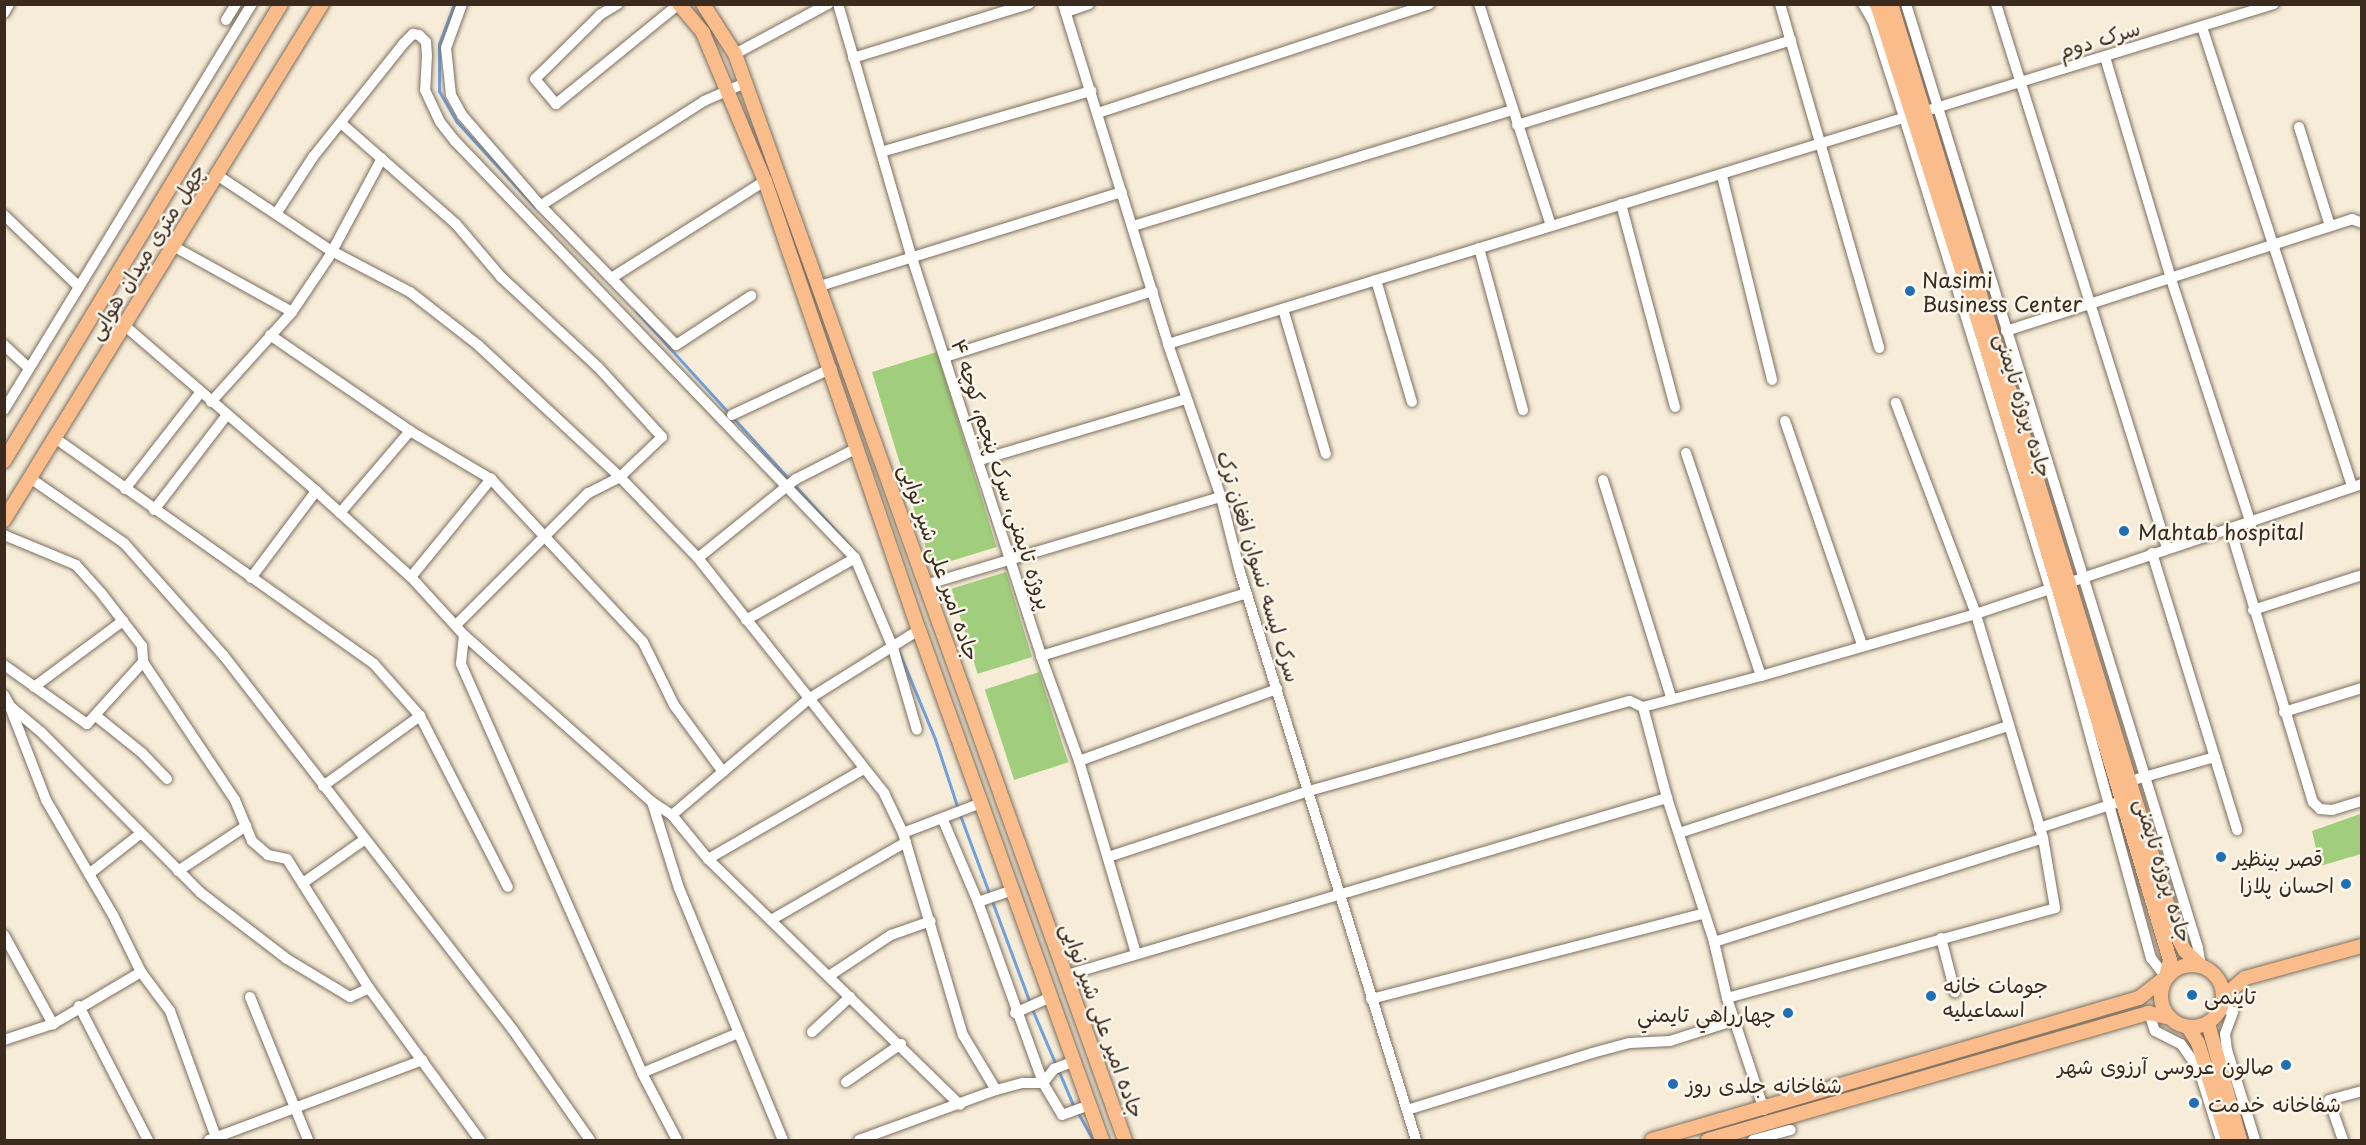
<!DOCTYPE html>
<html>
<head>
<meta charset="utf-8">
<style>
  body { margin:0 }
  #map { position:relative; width:2366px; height:1145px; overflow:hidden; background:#f6ecd7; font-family:"Playpen Sans","Playpen Sans Arabic",sans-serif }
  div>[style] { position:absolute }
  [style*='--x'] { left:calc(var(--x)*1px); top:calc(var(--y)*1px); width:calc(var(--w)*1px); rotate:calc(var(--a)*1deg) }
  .green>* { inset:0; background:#a1ce7c; transform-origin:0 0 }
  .stream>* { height:3px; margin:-1.5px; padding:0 1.5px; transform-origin:1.5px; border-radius:1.5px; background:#70a1db }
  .roads { filter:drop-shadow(0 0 2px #7c6e5f) drop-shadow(0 0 2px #7c6e5f) }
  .minor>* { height:10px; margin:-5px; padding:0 5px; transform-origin:5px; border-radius:5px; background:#fff }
  .major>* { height:14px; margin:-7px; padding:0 7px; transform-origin:7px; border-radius:7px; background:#f9bc8a }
  .major>.ring { margin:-7px; padding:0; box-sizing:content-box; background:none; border:14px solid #f9bc8a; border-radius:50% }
  .dots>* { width:16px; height:16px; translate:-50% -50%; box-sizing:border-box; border:3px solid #fbf7ec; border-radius:50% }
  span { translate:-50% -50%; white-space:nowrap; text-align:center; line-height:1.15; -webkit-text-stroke:5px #fbf7ec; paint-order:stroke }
  .street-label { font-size:21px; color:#3b2a1e }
  .poi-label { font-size:21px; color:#3b2a1e }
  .left { translate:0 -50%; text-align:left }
  .right { translate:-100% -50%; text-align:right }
  .frame { position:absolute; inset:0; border:6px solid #3b2a1e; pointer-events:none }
</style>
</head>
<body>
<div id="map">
  <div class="green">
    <i style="left:937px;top:352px;width:204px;height:68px;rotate:73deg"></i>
    <i style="left:1006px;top:572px;width:89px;height:57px;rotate:73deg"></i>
    <i style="left:1039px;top:672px;width:95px;height:57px;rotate:72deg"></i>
    <i style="clip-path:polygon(2360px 814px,2361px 854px,2320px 866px,2312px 831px)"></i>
  </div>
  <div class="stream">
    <i style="--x:454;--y:4;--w:43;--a:110.6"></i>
    <i style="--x:439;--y:44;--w:47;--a:90"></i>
    <i style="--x:439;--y:91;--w:34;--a:60"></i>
    <i style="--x:456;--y:121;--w:117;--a:47.4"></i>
    <i style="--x:636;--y:311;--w:318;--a:47.7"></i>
    <i style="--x:899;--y:652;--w:94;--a:67.5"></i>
    <i style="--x:935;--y:739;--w:74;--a:71.8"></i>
    <i style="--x:960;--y:815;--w:201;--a:69.6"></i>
    <i style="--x:1032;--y:1009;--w:107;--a:66.8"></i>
    <i style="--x:1078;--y:1113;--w:31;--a:61"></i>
  </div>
  <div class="roads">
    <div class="minor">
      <i style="--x:462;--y:4;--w:47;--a:110"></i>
      <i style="--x:446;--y:48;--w:47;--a:83.9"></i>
      <i style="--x:451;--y:95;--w:23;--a:61"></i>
      <i style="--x:462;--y:115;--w:119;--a:49.1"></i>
      <i style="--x:540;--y:205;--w:195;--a:45.8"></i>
      <i style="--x:676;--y:345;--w:90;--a:-33.2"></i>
      <i style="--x:618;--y:4;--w:21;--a:149"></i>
      <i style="--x:600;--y:15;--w:91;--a:135.4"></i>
      <i style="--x:535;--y:79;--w:33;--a:50"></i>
      <i style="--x:556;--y:104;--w:159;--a:-39.1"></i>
      <i style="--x:838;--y:4;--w:265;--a:73.8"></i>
      <i style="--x:912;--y:258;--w:418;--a:72"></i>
      <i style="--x:1041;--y:656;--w:112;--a:70.1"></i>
      <i style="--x:1079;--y:761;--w:200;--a:73.5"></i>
      <i style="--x:1063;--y:4;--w:356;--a:72.8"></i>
      <i style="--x:1168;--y:344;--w:162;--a:70.9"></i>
      <i style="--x:1221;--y:497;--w:77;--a:75.8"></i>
      <i style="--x:1240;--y:572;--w:595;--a:72.78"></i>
      <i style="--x:1479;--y:4;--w:232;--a:72"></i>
      <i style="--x:1780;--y:4;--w:358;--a:73.9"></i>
      <i style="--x:1863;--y:4;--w:20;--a:60"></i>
      <i style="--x:1873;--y:21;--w:101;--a:72.1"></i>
      <i style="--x:1904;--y:117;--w:494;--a:72.8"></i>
      <i style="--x:2050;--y:589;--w:383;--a:74.7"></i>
      <i style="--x:2151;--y:958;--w:24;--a:52"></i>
      <i style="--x:1906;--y:4;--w:988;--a:72.81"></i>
      <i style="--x:2198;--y:948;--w:18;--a:81"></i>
      <i style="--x:1996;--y:4;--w:570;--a:72.55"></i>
      <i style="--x:1066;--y:12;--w:24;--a:-19"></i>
      <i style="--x:4;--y:13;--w:10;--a:-61"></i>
      <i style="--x:226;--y:20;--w:19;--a:-58"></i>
      <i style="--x:2202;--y:27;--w:484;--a:71.9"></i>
      <i style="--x:735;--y:54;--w:106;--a:-28.3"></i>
      <i style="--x:2105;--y:57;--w:232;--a:73.4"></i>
      <i style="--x:2171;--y:279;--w:258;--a:71.9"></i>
      <i style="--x:853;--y:58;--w:184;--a:-17.1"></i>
      <i style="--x:1098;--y:113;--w:349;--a:-18.2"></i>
      <i style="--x:341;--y:123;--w:153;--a:41.3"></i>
      <i style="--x:456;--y:224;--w:70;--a:49.7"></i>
      <i style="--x:501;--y:277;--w:132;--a:42.9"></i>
      <i style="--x:598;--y:367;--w:95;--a:47.6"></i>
      <i style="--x:662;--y:437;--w:58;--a:136.4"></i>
      <i style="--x:620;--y:477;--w:36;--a:153"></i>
      <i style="--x:588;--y:493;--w:187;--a:135"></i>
      <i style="--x:1517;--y:125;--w:287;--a:-17.2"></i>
      <i style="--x:2299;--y:127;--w:104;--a:72.6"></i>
      <i style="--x:881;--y:152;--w:219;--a:-16.2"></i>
      <i style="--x:217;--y:175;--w:136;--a:33.6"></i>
      <i style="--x:330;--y:250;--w:90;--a:27.7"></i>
      <i style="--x:410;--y:292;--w:86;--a:37.9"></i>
      <i style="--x:478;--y:345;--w:194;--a:42.9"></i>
      <i style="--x:620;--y:477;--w:112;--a:46.1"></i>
      <i style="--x:698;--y:558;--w:300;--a:51.6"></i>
      <i style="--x:884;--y:793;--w:44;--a:64.6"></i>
      <i style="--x:903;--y:833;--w:211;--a:73.5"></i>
      <i style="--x:963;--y:1035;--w:64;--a:59"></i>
      <i style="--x:1722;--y:176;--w:210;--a:76.2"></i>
      <i style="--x:543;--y:204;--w:191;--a:-32.6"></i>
      <i style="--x:704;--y:101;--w:45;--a:-23.7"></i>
      <i style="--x:1621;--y:204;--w:210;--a:75.1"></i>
      <i style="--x:276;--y:214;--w:68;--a:-57"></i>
      <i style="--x:313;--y:157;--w:146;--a:-51.4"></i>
      <i style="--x:404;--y:43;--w:13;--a:-45"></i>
      <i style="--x:413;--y:34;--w:6;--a:9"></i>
      <i style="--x:419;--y:35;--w:10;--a:45"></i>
      <i style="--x:426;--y:42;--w:13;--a:86"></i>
      <i style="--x:427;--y:55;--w:35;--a:93"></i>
      <i style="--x:425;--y:90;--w:35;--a:65"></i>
      <i style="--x:440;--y:122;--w:24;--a:52"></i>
      <i style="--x:455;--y:141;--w:578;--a:46.19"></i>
      <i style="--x:855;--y:558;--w:98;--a:67.1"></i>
      <i style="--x:893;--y:648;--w:85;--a:73.7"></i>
      <i style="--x:4;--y:215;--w:104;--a:43.8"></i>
      <i style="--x:1133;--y:226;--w:397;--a:-17"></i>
      <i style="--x:173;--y:246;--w:136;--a:29"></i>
      <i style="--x:1479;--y:248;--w:168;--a:74.8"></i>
      <i style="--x:613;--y:277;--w:180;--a:-32.3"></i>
      <i style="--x:1376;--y:280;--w:127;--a:73.6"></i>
      <i style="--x:820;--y:286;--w:316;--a:-17.3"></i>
      <i style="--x:1283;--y:309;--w:151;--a:73.5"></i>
      <i style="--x:124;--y:325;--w:254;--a:40.8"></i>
      <i style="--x:316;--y:491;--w:128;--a:42.2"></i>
      <i style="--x:411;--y:577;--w:79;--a:47.6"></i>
      <i style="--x:464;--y:635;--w:251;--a:41.6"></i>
      <i style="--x:652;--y:802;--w:24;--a:33"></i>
      <i style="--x:672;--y:815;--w:57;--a:50.7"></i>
      <i style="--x:708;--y:859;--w:352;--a:44.3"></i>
      <i style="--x:2006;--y:331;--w:364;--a:-17.9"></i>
      <i style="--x:2352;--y:219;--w:11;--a:22"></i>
      <i style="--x:270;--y:335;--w:170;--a:34.4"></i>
      <i style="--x:410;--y:431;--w:94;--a:30.7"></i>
      <i style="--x:491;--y:479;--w:223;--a:47"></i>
      <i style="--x:643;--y:642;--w:70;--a:63.8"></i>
      <i style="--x:674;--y:705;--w:83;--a:53.8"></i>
      <i style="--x:1168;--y:344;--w:1157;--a:-17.09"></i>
      <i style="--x:4;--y:345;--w:34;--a:43"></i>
      <i style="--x:945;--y:357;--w:218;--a:-17.6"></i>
      <i style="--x:211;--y:402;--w:121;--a:-48"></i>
      <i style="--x:292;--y:312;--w:66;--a:-56.1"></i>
      <i style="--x:329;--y:257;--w:112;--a:-61.8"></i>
      <i style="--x:4;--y:410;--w:476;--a:-58.6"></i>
      <i style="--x:732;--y:415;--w:110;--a:-25.2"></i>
      <i style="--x:1785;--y:421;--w:236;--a:71"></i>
      <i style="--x:55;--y:438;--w:391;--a:35.3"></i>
      <i style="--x:374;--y:664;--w:69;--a:48.5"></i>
      <i style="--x:420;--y:716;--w:192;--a:62.8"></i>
      <i style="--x:1686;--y:453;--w:235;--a:71.4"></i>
      <i style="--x:980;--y:460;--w:215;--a:-16.5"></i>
      <i style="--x:30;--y:478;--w:114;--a:34.7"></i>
      <i style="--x:124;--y:543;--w:151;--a:48.5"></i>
      <i style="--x:224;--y:656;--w:473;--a:52.3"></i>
      <i style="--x:513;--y:1030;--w:134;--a:55"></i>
      <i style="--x:1603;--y:480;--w:227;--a:72.6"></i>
      <i style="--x:125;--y:489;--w:122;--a:-52"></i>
      <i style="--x:154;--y:510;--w:120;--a:-52.5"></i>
      <i style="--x:340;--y:513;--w:108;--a:-49.5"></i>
      <i style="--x:2231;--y:531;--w:283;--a:73.2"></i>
      <i style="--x:2313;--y:802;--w:10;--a:45"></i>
      <i style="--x:2320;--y:809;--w:12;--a:5"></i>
      <i style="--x:2332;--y:810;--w:31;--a:-17"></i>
      <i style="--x:4;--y:535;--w:78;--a:22.6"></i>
      <i style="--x:76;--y:565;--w:39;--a:48"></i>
      <i style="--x:102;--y:594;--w:66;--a:52.4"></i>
      <i style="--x:142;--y:646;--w:16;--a:86"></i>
      <i style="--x:143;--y:662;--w:166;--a:56.3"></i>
      <i style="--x:235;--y:800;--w:44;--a:67.5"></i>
      <i style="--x:252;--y:841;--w:21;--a:41"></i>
      <i style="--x:268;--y:855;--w:19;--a:12"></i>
      <i style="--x:287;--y:859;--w:153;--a:57.6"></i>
      <i style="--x:2152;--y:553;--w:290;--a:72.9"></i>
      <i style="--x:698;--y:558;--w:126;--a:-38.9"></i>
      <i style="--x:796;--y:479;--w:68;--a:-26.9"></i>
      <i style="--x:411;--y:577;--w:127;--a:-50.8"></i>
      <i style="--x:251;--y:578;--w:109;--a:-53.2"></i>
      <i style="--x:925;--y:585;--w:309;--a:-16.6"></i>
      <i style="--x:2253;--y:610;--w:114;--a:-17.8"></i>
      <i style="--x:746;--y:620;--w:125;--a:-29.6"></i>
      <i style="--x:464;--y:635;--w:29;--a:96"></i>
      <i style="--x:461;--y:664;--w:447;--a:66.1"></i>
      <i style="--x:642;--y:1073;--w:76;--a:62.4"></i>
      <i style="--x:1041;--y:656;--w:215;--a:-17"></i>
      <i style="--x:4;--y:665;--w:102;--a:35.4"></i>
      <i style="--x:87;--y:724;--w:84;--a:-47.9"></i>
      <i style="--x:34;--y:687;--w:111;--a:-36.6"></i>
      <i style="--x:4;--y:695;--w:13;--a:61"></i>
      <i style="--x:10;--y:706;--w:40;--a:40"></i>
      <i style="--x:41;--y:732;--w:227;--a:45.2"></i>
      <i style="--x:201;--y:893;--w:108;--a:37.5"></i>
      <i style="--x:287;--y:959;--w:74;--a:31.1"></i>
      <i style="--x:350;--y:997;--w:21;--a:-25"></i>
      <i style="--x:369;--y:988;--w:188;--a:53.9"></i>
      <i style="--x:10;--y:707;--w:100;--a:68.8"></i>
      <i style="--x:46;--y:800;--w:133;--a:59.8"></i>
      <i style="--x:113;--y:915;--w:64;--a:63.8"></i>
      <i style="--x:141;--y:972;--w:49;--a:53.4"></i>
      <i style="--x:170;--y:1011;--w:137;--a:70"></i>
      <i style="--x:1643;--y:707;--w:94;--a:75.2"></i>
      <i style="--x:1667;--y:798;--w:151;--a:71.9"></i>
      <i style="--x:1714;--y:942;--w:57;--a:76.9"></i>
      <i style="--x:1727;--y:998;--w:118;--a:71.7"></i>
      <i style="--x:2284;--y:712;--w:82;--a:-17.1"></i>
      <i style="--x:96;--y:716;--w:59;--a:38.8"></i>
      <i style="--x:142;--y:753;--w:36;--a:46"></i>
      <i style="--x:1079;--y:761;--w:211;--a:-20"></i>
      <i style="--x:2137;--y:779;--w:81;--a:-15.8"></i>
      <i style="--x:323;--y:786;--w:120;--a:-35.8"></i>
      <i style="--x:652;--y:802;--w:90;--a:72.6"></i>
      <i style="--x:679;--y:888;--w:273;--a:67.6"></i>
      <i style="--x:672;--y:815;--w:181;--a:-40.3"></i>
      <i style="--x:810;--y:698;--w:128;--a:-32"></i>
      <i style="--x:943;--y:820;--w:89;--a:66.9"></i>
      <i style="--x:978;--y:902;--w:192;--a:70.2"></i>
      <i style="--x:1043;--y:1083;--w:37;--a:59"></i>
      <i style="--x:1062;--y:1115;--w:29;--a:-20"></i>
      <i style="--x:2039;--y:828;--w:81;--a:-18"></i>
      <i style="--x:903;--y:833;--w:84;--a:-21"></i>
      <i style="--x:1679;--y:833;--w:346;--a:-18"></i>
      <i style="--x:1108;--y:857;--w:212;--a:-18.2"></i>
      <i style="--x:1309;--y:791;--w:333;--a:-15.7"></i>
      <i style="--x:1630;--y:701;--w:14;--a:25"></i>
      <i style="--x:1643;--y:707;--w:122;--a:-14.7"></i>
      <i style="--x:1761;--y:676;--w:224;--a:-16.1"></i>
      <i style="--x:1976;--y:614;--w:407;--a:-18.6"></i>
      <i style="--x:708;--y:859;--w:178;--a:-30"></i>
      <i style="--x:178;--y:871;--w:82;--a:-33.5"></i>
      <i style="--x:89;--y:874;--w:65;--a:-38.1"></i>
      <i style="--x:303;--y:883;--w:75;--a:-35.2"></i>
      <i style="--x:978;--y:902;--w:37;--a:-19"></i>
      <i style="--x:771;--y:920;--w:156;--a:-30"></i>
      <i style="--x:4;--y:935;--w:102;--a:61.2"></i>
      <i style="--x:1941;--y:938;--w:56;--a:75.5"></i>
      <i style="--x:1714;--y:942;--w:345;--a:-17.5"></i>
      <i style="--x:1067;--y:975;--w:626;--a:-16.44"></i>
      <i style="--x:829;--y:976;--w:74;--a:-33.5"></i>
      <i style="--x:891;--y:935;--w:42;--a:-19.3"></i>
      <i style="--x:250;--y:997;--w:154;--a:67.9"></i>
      <i style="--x:1727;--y:998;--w:340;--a:-15.3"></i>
      <i style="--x:2055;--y:908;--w:71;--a:-99.7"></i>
      <i style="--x:2043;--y:838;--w:234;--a:-106.7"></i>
      <i style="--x:1976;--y:614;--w:226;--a:-110.8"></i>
      <i style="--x:1371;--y:999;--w:343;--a:-14.4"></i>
      <i style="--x:79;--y:1006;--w:151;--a:62.8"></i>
      <i style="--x:2221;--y:1007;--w:13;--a:23"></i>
      <i style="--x:2233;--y:1012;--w:23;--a:110"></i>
      <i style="--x:2225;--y:1034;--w:16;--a:83"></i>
      <i style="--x:2227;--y:1050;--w:94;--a:72.7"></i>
      <i style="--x:1015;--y:1013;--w:39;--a:-24"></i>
      <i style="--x:2149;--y:1013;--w:19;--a:72"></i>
      <i style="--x:2155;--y:1031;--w:29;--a:27"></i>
      <i style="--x:2181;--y:1044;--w:32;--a:55"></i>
      <i style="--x:2199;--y:1070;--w:73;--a:72.6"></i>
      <i style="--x:812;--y:1032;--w:52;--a:-42.6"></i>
      <i style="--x:4;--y:1040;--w:52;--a:-18.1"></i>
      <i style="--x:53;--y:1024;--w:102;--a:-30.6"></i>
      <i style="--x:642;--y:1073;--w:104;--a:-22.6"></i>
      <i style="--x:846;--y:1082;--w:67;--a:-34.6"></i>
      <i style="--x:1407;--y:1110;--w:194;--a:-17.1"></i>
      <i style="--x:1592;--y:1053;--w:39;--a:-15"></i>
      <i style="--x:1630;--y:1043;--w:40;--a:-2.9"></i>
      <i style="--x:1670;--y:1041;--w:69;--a:-17.7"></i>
      <i style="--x:209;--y:1140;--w:228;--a:-20.5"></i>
      <i style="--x:859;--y:1140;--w:146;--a:-20.1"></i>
      <i style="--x:996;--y:1090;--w:28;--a:-15"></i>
      <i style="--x:1023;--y:1083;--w:20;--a:0"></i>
      <i style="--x:1043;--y:1083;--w:18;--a:-52"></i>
      <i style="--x:1054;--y:1069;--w:22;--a:-21"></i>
      <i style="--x:1753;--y:1140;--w:39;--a:-15"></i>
      <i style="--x:2343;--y:1140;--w:42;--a:-109.3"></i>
      <i style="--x:2329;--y:1100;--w:34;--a:-15"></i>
    </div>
    <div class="major">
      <i style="--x:679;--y:4;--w:38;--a:50"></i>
      <i style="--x:703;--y:33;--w:160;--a:67.3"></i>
      <i style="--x:765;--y:181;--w:475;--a:71.1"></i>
      <i style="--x:919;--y:630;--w:542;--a:70.26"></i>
      <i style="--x:703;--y:4;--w:59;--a:57.4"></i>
      <i style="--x:735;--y:54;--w:1154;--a:70.25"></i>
      <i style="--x:1891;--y:4;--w:975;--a:72.94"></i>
      <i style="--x:2177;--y:936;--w:17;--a:62"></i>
      <i style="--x:2185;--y:951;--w:22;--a:43"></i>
      <i style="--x:4;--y:461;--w:534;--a:-58.78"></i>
      <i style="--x:4;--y:520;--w:606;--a:-58.36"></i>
      <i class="ring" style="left:2161px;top:965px;width:48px;height:48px"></i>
      <i style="--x:2223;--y:997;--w:29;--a:-41"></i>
      <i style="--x:2245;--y:978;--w:121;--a:-15.3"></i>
      <i style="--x:2208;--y:1023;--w:121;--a:74.7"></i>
      <i style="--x:2188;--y:1027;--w:19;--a:58"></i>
      <i style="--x:2198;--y:1043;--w:102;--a:72.8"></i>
      <i style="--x:1652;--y:1140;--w:507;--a:-16.26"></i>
      <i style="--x:2139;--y:998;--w:34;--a:-38"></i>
      <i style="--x:2166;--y:977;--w:17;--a:-77"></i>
      <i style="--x:2170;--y:960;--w:655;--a:-106.69"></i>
      <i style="--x:1982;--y:333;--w:345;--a:-107.7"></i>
      <i style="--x:1708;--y:1140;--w:459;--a:-16.1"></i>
      <i style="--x:2149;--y:1013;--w:22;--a:13"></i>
    </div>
  </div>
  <div class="dots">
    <i style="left:1910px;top:291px;background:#1f6fb2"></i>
    <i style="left:2124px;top:531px;background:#1f6fb2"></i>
    <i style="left:2221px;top:857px;background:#1f6fb2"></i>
    <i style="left:2346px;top:884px;background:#1f6fb2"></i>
    <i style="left:2192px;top:995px;background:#1f6fb2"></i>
    <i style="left:1931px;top:996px;background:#1f6fb2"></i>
    <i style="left:1788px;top:1013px;background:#1f6fb2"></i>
    <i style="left:2286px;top:1065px;background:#1f6fb2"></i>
    <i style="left:1673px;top:1084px;background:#1f6fb2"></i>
    <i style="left:2194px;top:1103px;background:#1f6fb2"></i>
  </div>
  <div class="street-label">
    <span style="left:2099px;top:38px;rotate:-17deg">سرک دوم</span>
    <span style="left:145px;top:251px;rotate:-58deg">چهل متری میدان هوایی</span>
    <span style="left:2025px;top:405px;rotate:73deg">جاده پروژه تایمنی</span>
    <span style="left:1003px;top:474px;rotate:72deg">پروژه تایمنی، سرک پنجم، کوچه ۴</span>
    <span style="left:941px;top:562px;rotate:71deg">جاده امیر علی شیر نوایی</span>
    <span style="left:1260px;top:566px;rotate:73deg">سرک لیسه نسوان افغان‌ ترک</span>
    <span style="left:2165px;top:870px;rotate:73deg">جاده پروژه تایمنی</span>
    <span style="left:1104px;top:1020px;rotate:70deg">جاده امیر علی شیر نوایی</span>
  </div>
  <div class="poi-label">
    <span class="left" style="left:1922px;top:291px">Nasimi<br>Business Center</span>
    <span class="left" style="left:2138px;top:531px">Mahtab hospital</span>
    <span class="left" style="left:2233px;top:857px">قصر بینظیر</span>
    <span class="right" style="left:2334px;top:884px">احسان پلازا</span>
    <span class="left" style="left:1943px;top:996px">جومات خانه<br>اسماعيليه</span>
    <span class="left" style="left:2204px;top:995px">تاینمی</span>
    <span class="right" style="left:1776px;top:1013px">چهارراهي تايمني</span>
    <span class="right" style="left:2274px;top:1065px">صالون عروسی آرزوی شهر</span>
    <span class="left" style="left:1686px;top:1084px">شفاخانه جلدی روز</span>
    <span class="left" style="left:2208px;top:1103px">شفاخانه خدمت</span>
  </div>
  <div class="frame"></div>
</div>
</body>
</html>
